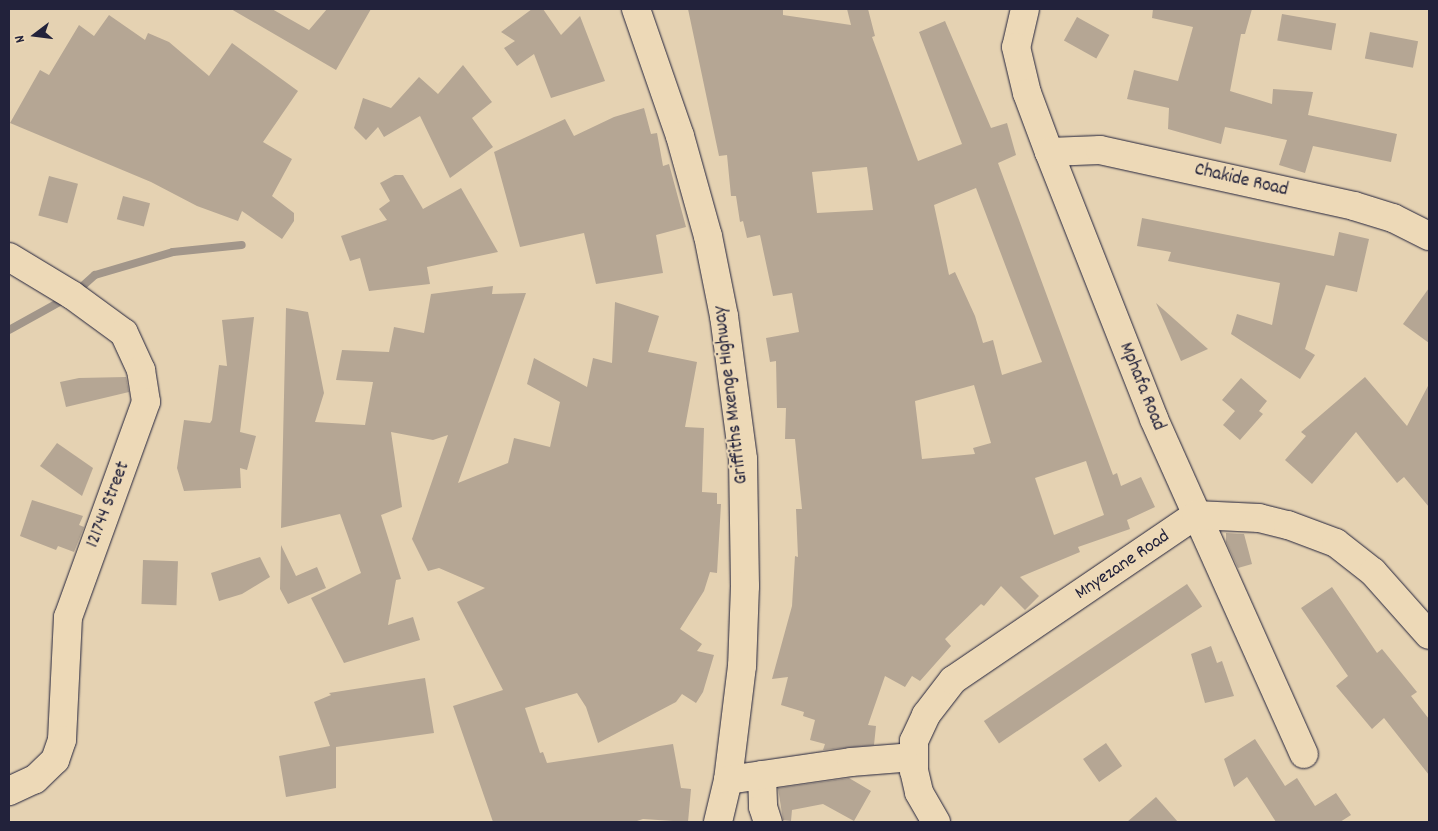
<!DOCTYPE html>
<html>
<head>
<meta charset="utf-8">
<style>
  body { margin:0 }
  #map { position:relative; width:1438px; height:831px; overflow:hidden; background:#e5d2b2; font-family:Dekko,sans-serif }
  div>[style] { position:absolute }
  [style*='--x'] { left:calc(var(--x)*1px); top:calc(var(--y)*1px); width:calc(var(--w)*1px); rotate:calc(var(--a)*1deg) }
  .stream>* { height:8px; margin:-4px; padding:0 4px; transform-origin:4px; border-radius:4px; background:#a2968a }
  .building>* { inset:0; background:#b5a694; transform-origin:0 0 }
  .roads { filter:drop-shadow(0 0 1px #22223b) drop-shadow(0 0 1px #22223b) }
  .minor>* { height:28px; margin:-14px; padding:0 14px; transform-origin:14px; border-radius:14px; background:#edd9b7 }
  span { translate:-50% -50%; white-space:nowrap; text-align:center; line-height:1.15; -webkit-text-stroke:4px #edd9b7; paint-order:stroke }
  .street-label { font-size:19px; color:#22223b }
  .frame { position:absolute; inset:0; border:10px solid #22223b; pointer-events:none }
  .north { position:absolute; left:10px; top:10px; width:50px; height:50px; -webkit-text-stroke:4px #edd9b7; paint-order:stroke; rotate:255deg; font-size:14px; font-weight:700; line-height:20px; text-align:center; color:#22223b }
  .north::after { content:''; display:block; margin:auto; width:18px; height:22px; background:#22223b; clip-path:polygon(50% 0,100% 100%,50% 72%,0 100%) }
</style>
</head>
<body>
<div id="map">
  <div class="stream">
    <i style="--x:77;--y:291;--w:24;--a:-42"></i>
    <i style="--x:95;--y:275;--w:81;--a:-16.4"></i>
    <i style="--x:173;--y:252;--w:69;--a:-5.8"></i>
    <i style="--x:9;--y:330;--w:66;--a:-28.9"></i>
  </div>
  <div class="building">
    <i style="clip-path:polygon(231px 9px,272px 9px,309px 30px,327px 9px,371px 9px,336px 70px)"></i>
    <i style="clip-path:polygon(532px 9px,543px 9px,561px 35px,580px 16px,605px 81px,551px 98px,534px 54px,517px 66px,504px 48px,515px 41px,501px 32px)"></i>
    <i style="clip-path:polygon(evenodd,688px 9px,783px 9px,783px 15px,851px 25px,847px 9px,868px 9px,875px 36px,872px 37px,918px 161px,962px 144px,919px 32px,945px 21px,991px 128px,1007px 123px,1016px 155px,998px 163px,1113px 475px,1117px 473px,1121px 486px,1141px 477px,1155px 507px,1127px 520px,1130px 529px,1078px 547px,1080px 552px,1020px 577px,1039px 596px,1025px 610px,1001px 586px,984px 606px,981px 604px,945px 639px,951px 646px,920px 681px,912px 676px,905px 687px,885px 676px,868px 725px,876px 726px,874px 745px,823px 750px,825px 744px,810px 740px,815px 720px,803px 716px,804px 712px,781px 705px,788px 677px,772px 679px,792px 606px,795px 556px,798px 557px,796px 509px,802px 509px,795px 439px,785px 439px,786px 408px,777px 408px,776px 361px,770px 362px,766px 338px,799px 332px,792px 293px,773px 296px,760px 235px,747px 238px,743px 221px,740px 222px,736px 196px,731px 196px,727px 155px,719px 156px,688px 9px,867px 167px,873px 210px,817px 213px,812px 172px,867px 167px,688px 9px,976px 188px,1042px 362px,1002px 375px,993px 340px,983px 343px,975px 316px,955px 272px,949px 275px,934px 205px,976px 188px,688px 9px,974px 385px,991px 443px,973px 448px,975px 454px,922px 459px,915px 401px,974px 385px,688px 9px,1086px 461px,1104px 515px,1054px 535px,1035px 478px,1086px 461px)"></i>
    <i style="clip-path:polygon(1153px 9px,1252px 9px,1245px 34px,1241px 34px,1230px 91px,1272px 104px,1273px 89px,1313px 92px,1308px 115px,1397px 134px,1391px 162px,1313px 146px,1305px 173px,1279px 165px,1287px 140px,1225px 127px,1221px 144px,1168px 129px,1169px 108px,1127px 99px,1134px 70px,1178px 81px,1193px 27px,1152px 18px)"></i>
    <i style="left:1282px;top:14px;width:55px;height:27px;rotate:10deg"></i>
    <i style="clip-path:polygon(109px 15px,145px 40px,148px 33px,169px 42px,209px 76px,232px 43px,298px 91px,263px 142px,292px 159px,272px 196px,294px 213px,294px 221px,282px 239px,242px 211px,238px 221px,197px 206px,151px 182px,10px 123px,40px 70px,49px 75px,79px 25px,94px 36px)"></i>
    <i style="left:1077px;top:17px;width:37px;height:27px;rotate:29deg"></i>
    <i style="left:1370px;top:32px;width:49px;height:27px;rotate:11deg"></i>
    <i style="clip-path:polygon(463px 65px,492px 102px,472px 118px,493px 147px,450px 178px,420px 116px,384px 137px,378px 127px,366px 140px,354px 128px,363px 98px,391px 108px,419px 77px,438px 94px)"></i>
    <i style="clip-path:polygon(644px 108px,651px 134px,657px 133px,663px 166px,669px 164px,686px 227px,656px 235px,663px 273px,596px 284px,584px 233px,520px 247px,494px 152px,565px 119px,574px 136px,614px 117px)"></i>
    <i style="clip-path:polygon(395px 175px,403px 175px,423px 209px,461px 188px,498px 252px,427px 267px,430px 284px,369px 291px,360px 258px,350px 261px,341px 236px,387px 220px,379px 209px,390px 201px,380px 183px)"></i>
    <i style="left:49px;top:176px;width:30px;height:41px;rotate:15deg"></i>
    <i style="left:123px;top:196px;width:28px;height:24px;rotate:15deg"></i>
    <i style="clip-path:polygon(1142px 218px,1334px 256px,1339px 232px,1369px 239px,1357px 292px,1326px 285px,1305px 349px,1315px 355px,1300px 379px,1231px 334px,1237px 314px,1272px 325px,1280px 283px,1168px 261px,1171px 252px,1137px 246px)"></i>
    <i style="clip-path:polygon(493px 286px,492px 294px,526px 293px,458px 483px,508px 463px,514px 438px,550px 447px,560px 402px,527px 384px,534px 358px,587px 387px,593px 358px,612px 363px,615px 302px,659px 316px,648px 352px,697px 362px,685px 427px,704px 428px,702px 492px,717px 493px,717px 504px,721px 504px,717px 573px,710px 572px,704px 591px,680px 629px,702px 644px,697px 651px,714px 655px,703px 692px,696px 703px,682px 694px,676px 702px,598px 743px,586px 707px,577px 693px,525px 708px,540px 753px,543px 752px,547px 763px,673px 744px,681px 788px,691px 789px,688px 822px,643px 819px,634px 822px,493px 822px,453px 706px,503px 690px,457px 602px,485px 588px,439px 568px,428px 571px,412px 539px,448px 435px,433px 440px,391px 432px,402px 507px,381px 515px,401px 579px,396px 580px,388px 625px,413px 617px,420px 640px,344px 663px,311px 598px,361px 573px,340px 514px,281px 528px,286px 308px,308px 312px,324px 393px,315px 422px,365px 425px,373px 382px,336px 380px,342px 350px,389px 352px,394px 327px,424px 333px,431px 294px)"></i>
    <i style="clip-path:polygon(1429px 288px,1429px 343px,1403px 324px)"></i>
    <i style="clip-path:polygon(1156px 303px,1208px 349px,1181px 361px)"></i>
    <i style="clip-path:polygon(254px 317px,240px 432px,256px 436px,247px 470px,240px 468px,241px 488px,184px 491px,177px 468px,184px 420px,210px 423px,212px 420px,219px 365px,227px 366px,222px 320px)"></i>
    <i style="clip-path:polygon(126px 377px,129px 392px,66px 407px,60px 382px,79px 378px)"></i>
    <i style="clip-path:polygon(1365px 377px,1407px 426px,1429px 384px,1429px 507px,1404px 477px,1397px 483px,1356px 432px,1312px 484px,1285px 460px,1306px 436px,1301px 432px)"></i>
    <i style="clip-path:polygon(1241px 378px,1267px 401px,1259px 411px,1263px 414px,1240px 440px,1223px 425px,1235px 411px,1222px 400px)"></i>
    <i style="clip-path:polygon(57px 443px,93px 468px,82px 496px,40px 466px)"></i>
    <i style="clip-path:polygon(32px 500px,83px 516px,79px 525px,84px 527px,74px 552px,58px 546px,56px 550px,20px 536px)"></i>
    <i style="clip-path:polygon(1226px 533px,1244px 534px,1252px 564px,1238px 568px,1226px 542px)"></i>
    <i style="clip-path:polygon(281px 545px,296px 576px,317px 567px,326px 588px,288px 604px,280px 589px)"></i>
    <i style="clip-path:polygon(260px 557px,270px 577px,242px 594px,219px 601px,211px 573px)"></i>
    <i style="left:143px;top:560px;width:35px;height:44px;rotate:2deg"></i>
    <i style="left:1187px;top:584px;width:27px;height:245px;rotate:56deg"></i>
    <i style="clip-path:polygon(1332px 587px,1377px 653px,1382px 649px,1417px 692px,1411px 696px,1429px 719px,1429px 775px,1384px 718px,1372px 729px,1336px 686px,1348px 676px,1301px 608px)"></i>
    <i style="clip-path:polygon(1211px 646px,1217px 663px,1222px 661px,1234px 696px,1205px 703px,1191px 654px)"></i>
    <i style="clip-path:polygon(425px 678px,434px 733px,336px 747px,336px 788px,286px 797px,279px 756px,330px 746px,314px 702px,331px 695px,329px 693px)"></i>
    <i style="clip-path:polygon(1255px 739px,1285px 786px,1297px 778px,1315px 806px,1336px 793px,1351px 815px,1340px 822px,1276px 822px,1247px 777px,1234px 787px,1224px 759px)"></i>
    <i style="left:1106px;top:743px;width:28px;height:28px;rotate:55deg"></i>
    <i style="clip-path:polygon(849px 778px,871px 791px,854px 821px,823px 804px,792px 810px,791px 821px,783px 820px,778px 788px)"></i>
    <i style="clip-path:polygon(1156px 797px,1178px 822px,1127px 822px)"></i>
  </div>
  <div class="roads">
    <div class="minor">
      <i style="--x:636;--y:9;--w:134;--a:70.9"></i>
      <i style="--x:680;--y:136;--w:104;--a:74.4"></i>
      <i style="--x:708;--y:236;--w:82;--a:78.7"></i>
      <i style="--x:724;--y:316;--w:144;--a:82.4"></i>
      <i style="--x:743;--y:459;--w:127;--a:89.1"></i>
      <i style="--x:745;--y:586;--w:80;--a:92.1"></i>
      <i style="--x:742;--y:666;--w:115;--a:97"></i>
      <i style="--x:728;--y:780;--w:43;--a:103.4"></i>
      <i style="--x:1025;--y:9;--w:39;--a:103"></i>
      <i style="--x:1016;--y:47;--w:47;--a:76.6"></i>
      <i style="--x:1027;--y:93;--w:63;--a:69.6"></i>
      <i style="--x:1049;--y:152;--w:287;--a:68.5"></i>
      <i style="--x:1154;--y:419;--w:367;--a:65.9"></i>
      <i style="--x:1049;--y:152;--w:51;--a:-2.2"></i>
      <i style="--x:1100;--y:150;--w:260;--a:12.4"></i>
      <i style="--x:1354;--y:206;--w:41;--a:17.1"></i>
      <i style="--x:1393;--y:218;--w:40;--a:26.6"></i>
      <i style="--x:9;--y:257;--w:74;--a:31.1"></i>
      <i style="--x:72;--y:295;--w:64;--a:36.2"></i>
      <i style="--x:124;--y:333;--w:41;--a:65.3"></i>
      <i style="--x:141;--y:370;--w:32;--a:81"></i>
      <i style="--x:146;--y:402;--w:229;--a:109.9"></i>
      <i style="--x:68;--y:617;--w:123;--a:92.8"></i>
      <i style="--x:62;--y:740;--w:21;--a:109"></i>
      <i style="--x:55;--y:760;--w:28;--a:136"></i>
      <i style="--x:35;--y:779;--w:29;--a:155"></i>
      <i style="--x:762;--y:775;--w:32;--a:88"></i>
      <i style="--x:763;--y:807;--w:16;--a:72"></i>
      <i style="--x:728;--y:780;--w:124;--a:-8.3"></i>
      <i style="--x:851;--y:762;--w:63;--a:-4.5"></i>
      <i style="--x:936;--y:822;--w:34;--a:-120"></i>
      <i style="--x:919;--y:792;--w:22;--a:-103"></i>
      <i style="--x:914;--y:771;--w:30;--a:-90"></i>
      <i style="--x:914;--y:741;--w:29;--a:-65"></i>
      <i style="--x:926;--y:715;--w:44;--a:-52.4"></i>
      <i style="--x:953;--y:680;--w:294;--a:-34.2"></i>
      <i style="--x:1196;--y:515;--w:63;--a:2.7"></i>
      <i style="--x:1259;--y:518;--w:30;--a:14"></i>
      <i style="--x:1288;--y:525;--w:51;--a:20.6"></i>
      <i style="--x:1336;--y:543;--w:47;--a:38.1"></i>
      <i style="--x:1373;--y:572;--w:84;--a:48.4"></i>
    </div>
  </div>
  <div class="street-label">
    <span style="left:1241px;top:181px;rotate:13deg">Chakide Road</span>
    <span style="left:1141px;top:387px;rotate:68deg">Mphafa Road</span>
    <span style="left:732px;top:395px;rotate:-97deg">Griffiths Mxenge Highway</span>
    <span style="left:109px;top:505px;rotate:-69deg">121744 Street</span>
    <span style="left:1123px;top:566px;rotate:-34deg">Mnyezane Road</span>
  </div>
  <div class="frame"></div>
  <div class="north">N</div>
</div>
</body>
</html>
